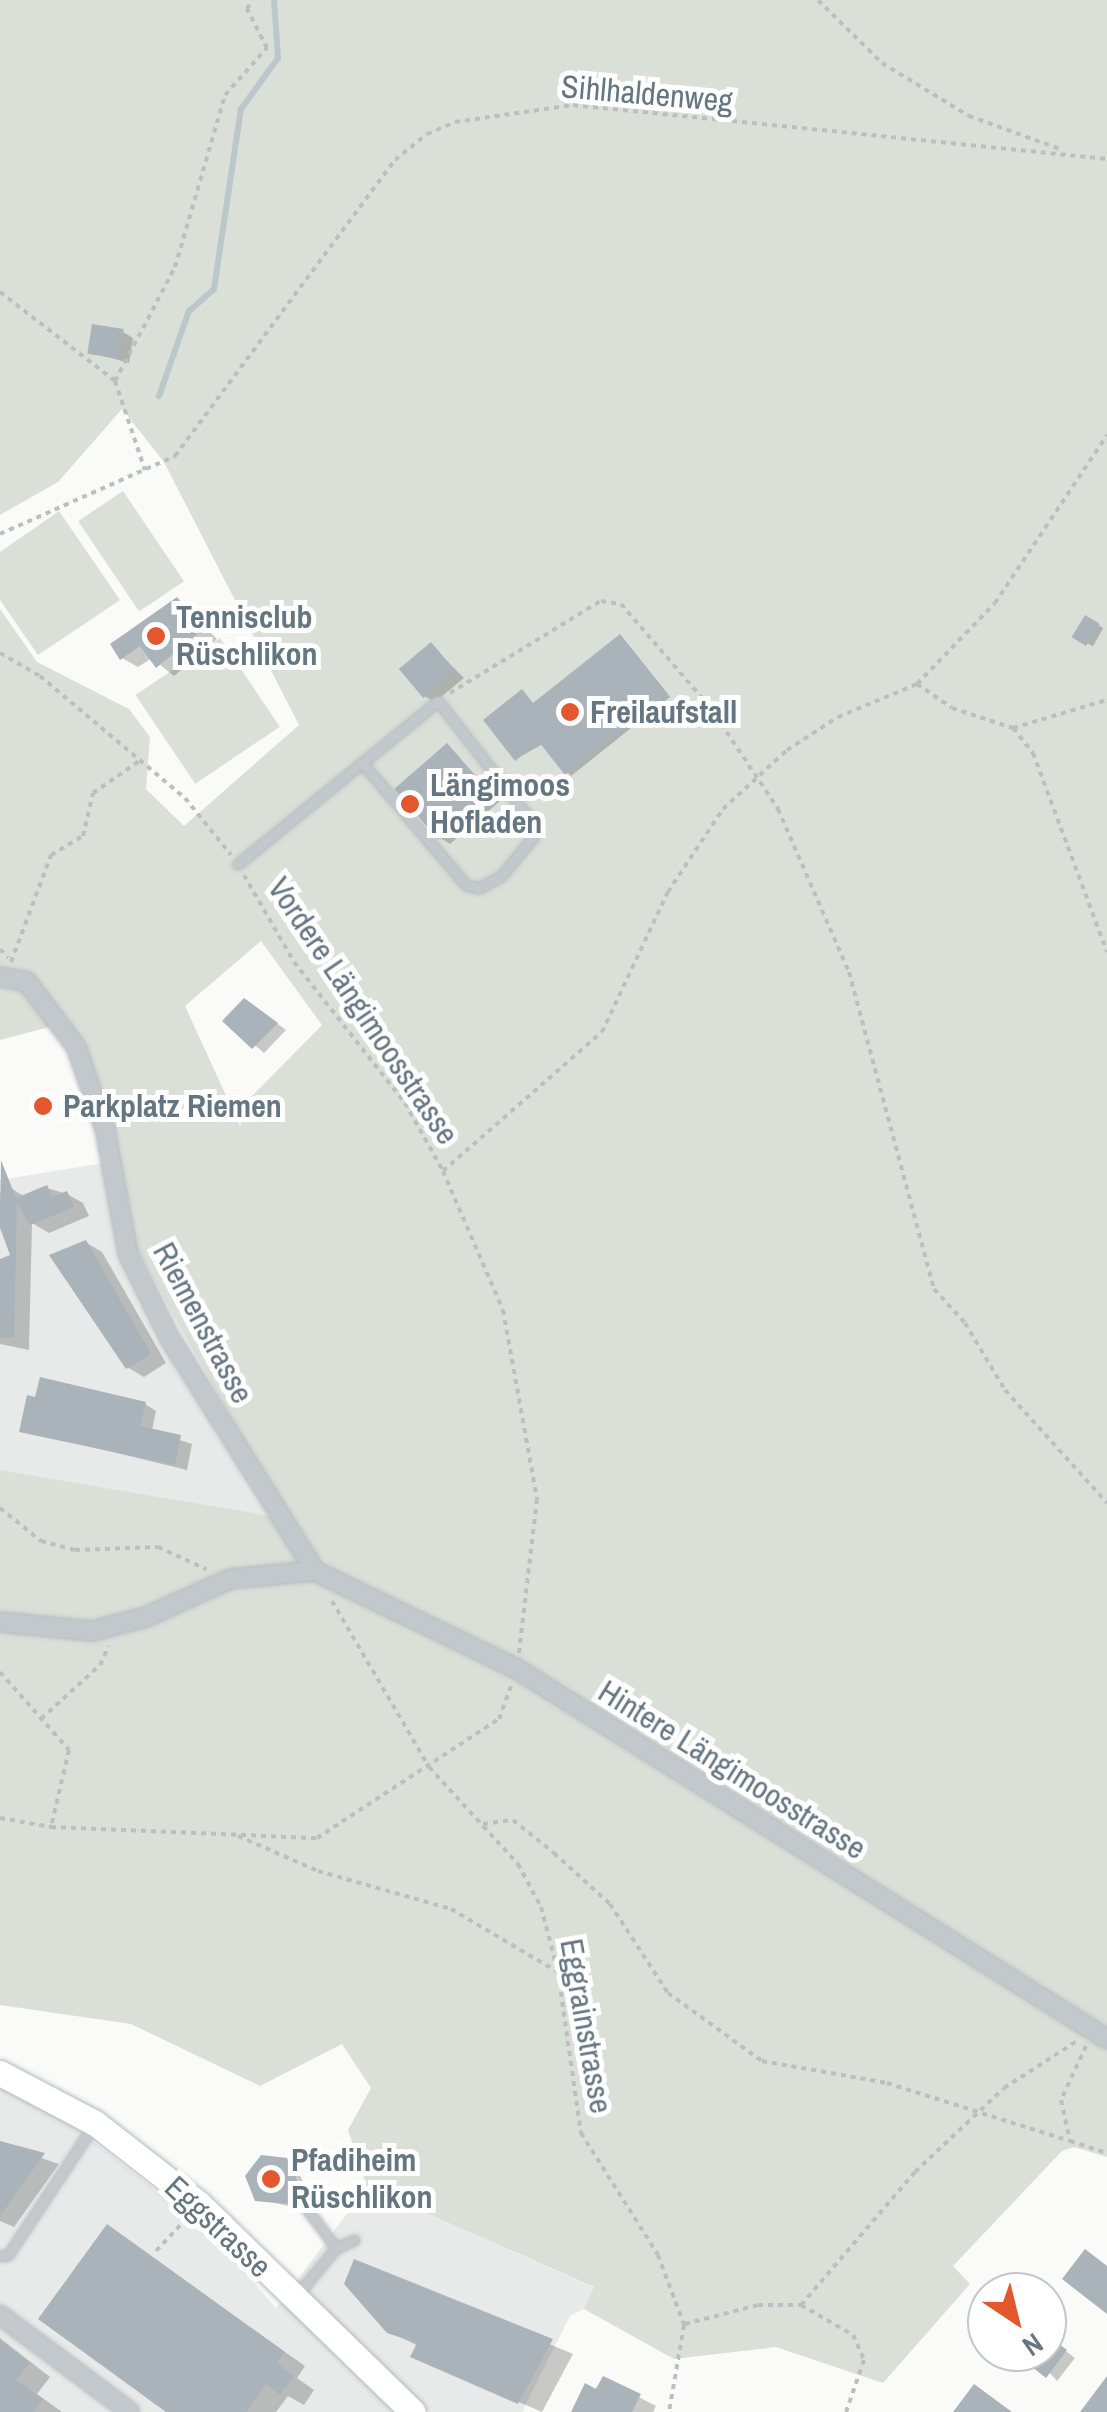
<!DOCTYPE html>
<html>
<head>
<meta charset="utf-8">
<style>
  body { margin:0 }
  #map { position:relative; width:1107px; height:2412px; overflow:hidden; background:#fafaf8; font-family:"Archivo Narrow",sans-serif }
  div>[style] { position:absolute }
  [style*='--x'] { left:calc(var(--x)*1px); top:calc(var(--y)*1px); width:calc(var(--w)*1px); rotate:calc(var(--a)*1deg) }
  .built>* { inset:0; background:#e8e9e9 }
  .green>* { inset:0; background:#dadfd7; transform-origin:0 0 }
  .shadow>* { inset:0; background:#0003; transform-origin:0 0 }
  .stream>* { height:6px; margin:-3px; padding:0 3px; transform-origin:3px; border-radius:3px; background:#bbc7cb }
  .building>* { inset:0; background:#aab3b9; transform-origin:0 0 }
  .path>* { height:4px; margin-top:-2px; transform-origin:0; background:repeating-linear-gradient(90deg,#bbbfc2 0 5px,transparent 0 10px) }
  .roads { filter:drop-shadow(0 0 2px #b3babf) drop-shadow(0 0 2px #b3babf) }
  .lane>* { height:9px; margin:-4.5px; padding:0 4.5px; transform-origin:4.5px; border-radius:4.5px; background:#c3c8cc }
  .street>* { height:18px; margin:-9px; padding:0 9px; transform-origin:9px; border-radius:9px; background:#c3c8cc }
  .secondary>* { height:25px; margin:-12.5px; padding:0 12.5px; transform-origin:12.5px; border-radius:12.5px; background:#fff }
  .dots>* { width:28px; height:28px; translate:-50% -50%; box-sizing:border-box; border:5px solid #fff; border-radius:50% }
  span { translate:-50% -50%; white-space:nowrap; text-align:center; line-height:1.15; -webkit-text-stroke:10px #fff; paint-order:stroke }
  .street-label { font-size:32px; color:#657683 }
  .poi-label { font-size:32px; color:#657683; font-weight:700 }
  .left { translate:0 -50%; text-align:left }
  .north { position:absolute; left:967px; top:2272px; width:100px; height:100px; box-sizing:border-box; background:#fff; border:2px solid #c1c8cd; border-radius:50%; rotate:145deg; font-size:28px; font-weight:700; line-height:40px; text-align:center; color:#657683 }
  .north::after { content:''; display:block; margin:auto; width:35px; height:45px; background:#e4572e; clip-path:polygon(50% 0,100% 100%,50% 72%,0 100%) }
</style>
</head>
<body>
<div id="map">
  <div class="built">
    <i style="clip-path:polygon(104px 1163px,289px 1520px,0 1470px,0 1180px)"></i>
    <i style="clip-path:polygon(0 2088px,67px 2121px,208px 2231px,276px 2308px,367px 2187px,595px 2288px,584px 2309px,570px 2316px,522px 2412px,429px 2412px,414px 2401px,404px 2412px,0 2412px)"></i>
  </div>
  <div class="green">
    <i style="clip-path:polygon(evenodd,0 0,1107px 0,1107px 2157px,1074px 2147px,1062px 2151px,953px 2266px,970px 2284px,883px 2383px,776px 2347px,674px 2359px,584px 2309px,594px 2287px,367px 2187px,348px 2130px,371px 2088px,342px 2044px,260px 2086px,131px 2024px,0 2005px,0 1470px,288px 1519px,131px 1239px,68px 1049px,49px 1027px,0 1040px,0 609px,37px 662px,129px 709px,150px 737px,146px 789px,184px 826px,299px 725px,164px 462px,122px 409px,58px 482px,0 515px,0 0,261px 941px,322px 1025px,246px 1102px,240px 1126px,185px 1006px,261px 941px)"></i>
    <i style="left:123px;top:491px;width:109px;height:54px;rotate:56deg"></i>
    <i style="clip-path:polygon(59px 511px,120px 600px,38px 655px,0 600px,0 552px)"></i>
    <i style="left:220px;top:638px;width:107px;height:102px;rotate:56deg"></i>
  </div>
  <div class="shadow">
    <i style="clip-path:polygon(123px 332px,133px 338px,129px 363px,90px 352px)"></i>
    <i style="clip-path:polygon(177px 600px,217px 639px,174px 676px,152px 658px,138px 667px,122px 658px)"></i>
    <i style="left:1086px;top:618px;width:20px;height:21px;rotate:30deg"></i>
    <i style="clip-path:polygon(620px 637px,670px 697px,571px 776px,543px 744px,516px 759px,523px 692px,534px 705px)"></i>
    <i style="clip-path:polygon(431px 645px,464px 678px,435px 702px,424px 696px)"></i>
    <i style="clip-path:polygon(447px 746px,500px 801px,450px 844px,440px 838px)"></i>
    <i style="clip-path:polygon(255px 1007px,286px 1030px,264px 1053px,226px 1021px)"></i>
    <i style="clip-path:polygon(11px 1188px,25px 1197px,47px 1188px,67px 1194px,83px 1203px,89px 1216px,49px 1233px,32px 1223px,29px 1350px,0 1344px,0 1262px,14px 1256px,0 1222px,0 1193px)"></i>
    <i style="clip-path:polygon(85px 1242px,102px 1252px,166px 1363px,144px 1377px,127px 1367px)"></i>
    <i style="clip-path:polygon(145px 1404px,156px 1411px,152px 1431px,192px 1444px,187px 1470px,22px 1430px)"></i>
    <i style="clip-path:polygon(0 2144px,59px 2164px,14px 2227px,0 2221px)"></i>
    <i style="clip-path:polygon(286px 2160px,296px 2166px,307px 2191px,298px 2208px,257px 2199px)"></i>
    <i style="clip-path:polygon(108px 2227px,305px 2366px,297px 2378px,314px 2390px,304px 2405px,288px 2396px,276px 2412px,170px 2412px)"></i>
    <i style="clip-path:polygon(355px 2263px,573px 2354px,542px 2412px,413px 2356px,418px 2346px,389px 2331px)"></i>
    <i style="clip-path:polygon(1047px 2337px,1075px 2358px,1057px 2381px,1031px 2352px,1047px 2352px)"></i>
    <i style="clip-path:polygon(0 2338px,50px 2377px,37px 2394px,62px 2412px,0 2412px)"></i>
    <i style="clip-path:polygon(604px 2379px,656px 2406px,653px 2412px,574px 2412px)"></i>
  </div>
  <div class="stream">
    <i style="--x:159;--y:396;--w:90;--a:-70.6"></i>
    <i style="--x:189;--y:311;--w:33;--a:-41"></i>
    <i style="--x:214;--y:289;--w:182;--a:-81.5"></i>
    <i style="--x:241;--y:109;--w:63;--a:-54"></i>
    <i style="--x:278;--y:58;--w:58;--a:-93.9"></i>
  </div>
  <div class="building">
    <i style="left:92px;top:324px;width:32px;height:30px;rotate:9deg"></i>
    <i style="clip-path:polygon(177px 597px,203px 629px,156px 668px,140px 646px,120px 660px,110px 644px)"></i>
    <i style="left:1085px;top:615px;width:17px;height:26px;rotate:31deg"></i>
    <i style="clip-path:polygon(620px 634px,668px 694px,565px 775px,539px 742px,515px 761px,483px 720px,522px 689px,533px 703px)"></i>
    <i style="left:431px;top:642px;width:38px;height:42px;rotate:50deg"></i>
    <i style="left:447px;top:743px;width:67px;height:70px;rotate:49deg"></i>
    <i style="clip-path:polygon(244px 998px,278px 1023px,252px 1049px,222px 1021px)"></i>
    <i style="clip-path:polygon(1px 1160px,16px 1198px,47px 1185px,52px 1197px,67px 1191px,74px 1207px,30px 1225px,17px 1203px,14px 1338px,0 1338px,0 1259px,10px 1255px,0 1228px)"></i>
    <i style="clip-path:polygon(86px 1240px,151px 1354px,126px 1369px,49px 1255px)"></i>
    <i style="clip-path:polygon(40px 1377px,146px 1402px,140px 1426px,181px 1435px,175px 1465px,19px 1432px,27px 1395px,35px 1397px)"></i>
    <i style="clip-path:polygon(0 2141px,45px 2153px,0 2216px)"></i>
    <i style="clip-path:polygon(261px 2155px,287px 2158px,299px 2185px,288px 2204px,255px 2201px,245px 2176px)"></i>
    <i style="clip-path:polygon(107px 2224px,285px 2352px,277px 2363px,294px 2376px,280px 2395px,266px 2384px,246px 2412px,166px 2412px,38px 2319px)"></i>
    <i style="clip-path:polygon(1085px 2249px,1107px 2266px,1107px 2314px,1062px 2279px)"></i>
    <i style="clip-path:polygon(354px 2259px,553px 2339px,518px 2404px,410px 2357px,417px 2343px,387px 2333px,344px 2284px)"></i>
    <i style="clip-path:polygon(1047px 2335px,1067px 2350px,1046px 2378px,1013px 2352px,1047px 2352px)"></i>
    <i style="clip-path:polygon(0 2340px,30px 2363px,16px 2380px,43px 2399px,33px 2412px,0 2412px)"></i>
    <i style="clip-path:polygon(603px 2376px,641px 2394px,632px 2412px,571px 2412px,585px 2383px,596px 2389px)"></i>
    <i style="clip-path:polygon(1107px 2376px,1107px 2412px,1080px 2412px)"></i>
    <i style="clip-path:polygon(974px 2384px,1012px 2412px,953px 2412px)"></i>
  </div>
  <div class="path">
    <i style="--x:818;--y:0;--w:90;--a:44.5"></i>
    <i style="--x:882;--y:63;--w:102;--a:31.3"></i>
    <i style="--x:969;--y:116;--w:97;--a:19.9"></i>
    <i style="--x:0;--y:292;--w:145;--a:37.7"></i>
    <i style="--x:115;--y:381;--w:94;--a:71.4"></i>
    <i style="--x:115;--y:381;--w:129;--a:-62.2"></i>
    <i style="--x:175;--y:267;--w:179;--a:-73.8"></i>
    <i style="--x:225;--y:95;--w:63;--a:-48.2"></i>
    <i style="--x:267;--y:48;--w:44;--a:-117.1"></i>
    <i style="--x:247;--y:9;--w:10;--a:-61"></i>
    <i style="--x:0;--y:534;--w:192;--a:-24"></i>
    <i style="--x:175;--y:456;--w:369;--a:-53.4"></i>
    <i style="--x:395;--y:160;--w:41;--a:-39.1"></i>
    <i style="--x:427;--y:134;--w:30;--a:-23"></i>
    <i style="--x:455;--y:122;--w:119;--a:-8.2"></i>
    <i style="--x:573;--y:105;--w:537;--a:5.77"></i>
    <i style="--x:0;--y:653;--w:46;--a:29.9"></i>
    <i style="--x:40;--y:676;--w:189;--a:40.1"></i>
    <i style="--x:185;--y:798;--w:73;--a:51.1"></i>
    <i style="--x:917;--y:684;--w:42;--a:34.4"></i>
    <i style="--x:952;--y:708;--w:64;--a:18.2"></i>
    <i style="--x:1013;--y:728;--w:98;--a:-16.6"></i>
    <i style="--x:450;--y:693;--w:177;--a:-31.4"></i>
    <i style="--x:601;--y:601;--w:20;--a:9"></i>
    <i style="--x:621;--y:604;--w:136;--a:49.2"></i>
    <i style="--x:710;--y:707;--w:123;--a:56.3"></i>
    <i style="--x:778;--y:809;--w:178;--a:66.5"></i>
    <i style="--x:849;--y:972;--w:328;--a:75"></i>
    <i style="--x:934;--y:1289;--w:46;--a:47.6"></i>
    <i style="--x:965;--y:1323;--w:78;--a:59.2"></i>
    <i style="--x:1005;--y:1390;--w:152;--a:47.9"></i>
    <i style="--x:1013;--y:728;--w:32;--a:51"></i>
    <i style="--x:1033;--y:753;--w:212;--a:69.6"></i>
    <i style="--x:244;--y:875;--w:100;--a:60.1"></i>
    <i style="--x:294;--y:962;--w:179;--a:51.8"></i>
    <i style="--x:405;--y:1103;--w:78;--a:60.8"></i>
    <i style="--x:443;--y:1171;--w:151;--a:66.7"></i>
    <i style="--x:503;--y:1310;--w:192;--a:79.8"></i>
    <i style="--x:537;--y:1499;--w:155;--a:96.7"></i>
    <i style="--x:0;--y:949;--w:12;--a:48"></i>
    <i style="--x:11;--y:962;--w:114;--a:-69.5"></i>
    <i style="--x:51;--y:855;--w:37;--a:-31"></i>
    <i style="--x:83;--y:836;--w:44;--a:-76.9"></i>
    <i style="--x:93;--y:793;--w:55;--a:-34.6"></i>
    <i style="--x:443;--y:1171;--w:211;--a:-41.2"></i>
    <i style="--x:602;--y:1032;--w:155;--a:-64.8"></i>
    <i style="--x:668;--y:892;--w:100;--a:-56.5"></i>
    <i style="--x:723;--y:809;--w:87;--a:-42.7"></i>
    <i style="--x:787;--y:750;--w:61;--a:-32.9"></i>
    <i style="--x:838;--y:717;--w:86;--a:-22.7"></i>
    <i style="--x:917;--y:684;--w:112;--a:-46.1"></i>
    <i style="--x:995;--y:603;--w:202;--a:-56.3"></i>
    <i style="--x:0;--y:1508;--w:53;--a:38.8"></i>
    <i style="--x:41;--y:1541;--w:35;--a:15"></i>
    <i style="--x:75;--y:1550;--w:83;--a:-2.1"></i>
    <i style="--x:158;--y:1547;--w:53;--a:24.6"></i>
    <i style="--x:332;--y:1601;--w:192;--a:59.7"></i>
    <i style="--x:429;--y:1767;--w:132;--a:47.5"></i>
    <i style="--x:518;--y:1864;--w:49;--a:61.9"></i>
    <i style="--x:541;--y:1907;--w:67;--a:75.3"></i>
    <i style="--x:558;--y:1972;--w:163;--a:81.9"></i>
    <i style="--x:581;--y:2133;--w:144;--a:57.7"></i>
    <i style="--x:658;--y:2255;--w:75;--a:69.6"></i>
    <i style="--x:684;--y:2325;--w:88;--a:99.8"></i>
    <i style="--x:0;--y:1672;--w:104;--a:48.5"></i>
    <i style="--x:69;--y:1750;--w:79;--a:103.2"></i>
    <i style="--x:41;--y:1719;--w:80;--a:-42.5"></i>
    <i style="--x:100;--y:1665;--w:21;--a:-65"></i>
    <i style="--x:0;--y:1818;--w:52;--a:10"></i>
    <i style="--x:51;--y:1827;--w:266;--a:2.4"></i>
    <i style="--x:317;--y:1838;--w:217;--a:-33.2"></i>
    <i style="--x:499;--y:1719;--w:35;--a:-70"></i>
    <i style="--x:483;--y:1824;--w:30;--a:-8"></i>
    <i style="--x:513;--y:1820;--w:53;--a:38.8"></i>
    <i style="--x:554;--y:1853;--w:76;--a:42.3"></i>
    <i style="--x:610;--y:1904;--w:106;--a:56.9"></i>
    <i style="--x:668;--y:1993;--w:116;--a:35.9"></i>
    <i style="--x:762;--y:2061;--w:127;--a:10"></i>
    <i style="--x:887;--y:2083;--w:192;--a:17.6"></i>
    <i style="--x:238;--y:1836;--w:87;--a:23.6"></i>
    <i style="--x:318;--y:1871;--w:138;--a:15.9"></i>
    <i style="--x:451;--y:1909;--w:124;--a:30.5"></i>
    <i style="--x:1086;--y:2046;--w:60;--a:114.8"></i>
    <i style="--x:1061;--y:2100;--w:42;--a:77.6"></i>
    <i style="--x:1070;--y:2141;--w:39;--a:18"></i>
    <i style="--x:156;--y:2251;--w:44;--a:-46.8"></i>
    <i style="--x:801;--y:2305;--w:175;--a:-49.4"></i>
    <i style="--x:915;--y:2172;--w:122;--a:-43.3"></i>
    <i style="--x:1004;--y:2088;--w:87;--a:-32.8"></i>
    <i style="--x:685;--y:2324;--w:75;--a:-14.6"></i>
    <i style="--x:758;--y:2305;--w:43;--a:0"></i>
    <i style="--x:801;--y:2305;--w:60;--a:30"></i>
    <i style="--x:853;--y:2335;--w:27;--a:66"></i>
    <i style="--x:864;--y:2360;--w:55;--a:109.1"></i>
  </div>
  <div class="roads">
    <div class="lane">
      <i style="--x:238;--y:864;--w:160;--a:-39.2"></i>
      <i style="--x:362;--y:763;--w:98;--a:-39.2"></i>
      <i style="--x:438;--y:701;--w:150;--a:52.1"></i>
      <i style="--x:530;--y:819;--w:17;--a:77"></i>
      <i style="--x:534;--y:836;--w:52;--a:129.5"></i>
      <i style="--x:501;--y:876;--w:25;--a:151"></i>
      <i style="--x:479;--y:888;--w:13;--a:-167"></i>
      <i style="--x:466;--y:885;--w:160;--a:-130.4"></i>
      <i style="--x:304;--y:2205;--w:54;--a:53.3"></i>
      <i style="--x:0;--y:2256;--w:8;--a:-7"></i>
      <i style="--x:8;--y:2255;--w:154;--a:-56.6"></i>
      <i style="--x:296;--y:2296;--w:62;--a:-50.2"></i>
      <i style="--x:336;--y:2248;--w:20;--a:-24"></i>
    </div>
    <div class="street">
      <i style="--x:0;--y:977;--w:27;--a:10"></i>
      <i style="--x:27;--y:982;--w:81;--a:53"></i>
      <i style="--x:76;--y:1047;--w:88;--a:70.7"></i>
      <i style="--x:105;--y:1130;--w:126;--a:79.5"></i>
      <i style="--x:128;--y:1254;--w:95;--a:63.7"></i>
      <i style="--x:170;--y:1339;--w:274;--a:58"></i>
      <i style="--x:315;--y:1571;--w:225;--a:25.9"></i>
      <i style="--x:517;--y:1669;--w:696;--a:32.09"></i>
      <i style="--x:0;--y:1622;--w:92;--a:5.6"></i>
      <i style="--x:92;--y:1631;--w:56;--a:-14.5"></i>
      <i style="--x:146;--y:1617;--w:92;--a:-24.3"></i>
      <i style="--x:230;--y:1579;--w:85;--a:-5.4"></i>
      <i style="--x:0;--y:2315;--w:162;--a:36.7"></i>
    </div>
    <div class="secondary">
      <i style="--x:0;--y:2073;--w:107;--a:27.8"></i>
      <i style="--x:95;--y:2123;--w:132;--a:37.9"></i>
      <i style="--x:199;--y:2204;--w:298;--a:44.2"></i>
    </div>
  </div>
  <div class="dots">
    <i style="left:156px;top:636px;background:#e4572e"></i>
    <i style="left:570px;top:712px;background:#e4572e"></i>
    <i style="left:410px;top:804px;background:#e4572e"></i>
    <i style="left:43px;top:1106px;background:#e4572e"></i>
    <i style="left:271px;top:2179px;background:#e4572e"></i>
  </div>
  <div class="street-label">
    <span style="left:647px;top:94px;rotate:5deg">Sihlhaldenweg</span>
    <span style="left:363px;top:1011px;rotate:56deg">Vordere Längimoosstrasse</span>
    <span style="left:203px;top:1323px;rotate:62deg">Riemenstrasse</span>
    <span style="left:732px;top:1770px;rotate:32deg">Hintere Längimoosstrasse</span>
    <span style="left:586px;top:2026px;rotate:80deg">Eggrainstrasse</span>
    <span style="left:218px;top:2227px;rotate:43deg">Eggstrasse</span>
  </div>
  <div class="poi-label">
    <span class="left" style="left:176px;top:636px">Tennisclub<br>Rüschlikon</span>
    <span class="left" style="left:590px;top:712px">Freilaufstall</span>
    <span class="left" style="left:430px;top:804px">Längimoos<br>Hofladen</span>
    <span class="left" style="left:63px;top:1106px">Parkplatz Riemen</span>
    <span class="left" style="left:291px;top:2179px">Pfadiheim<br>Rüschlikon</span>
  </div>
  <div class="north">N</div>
</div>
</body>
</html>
